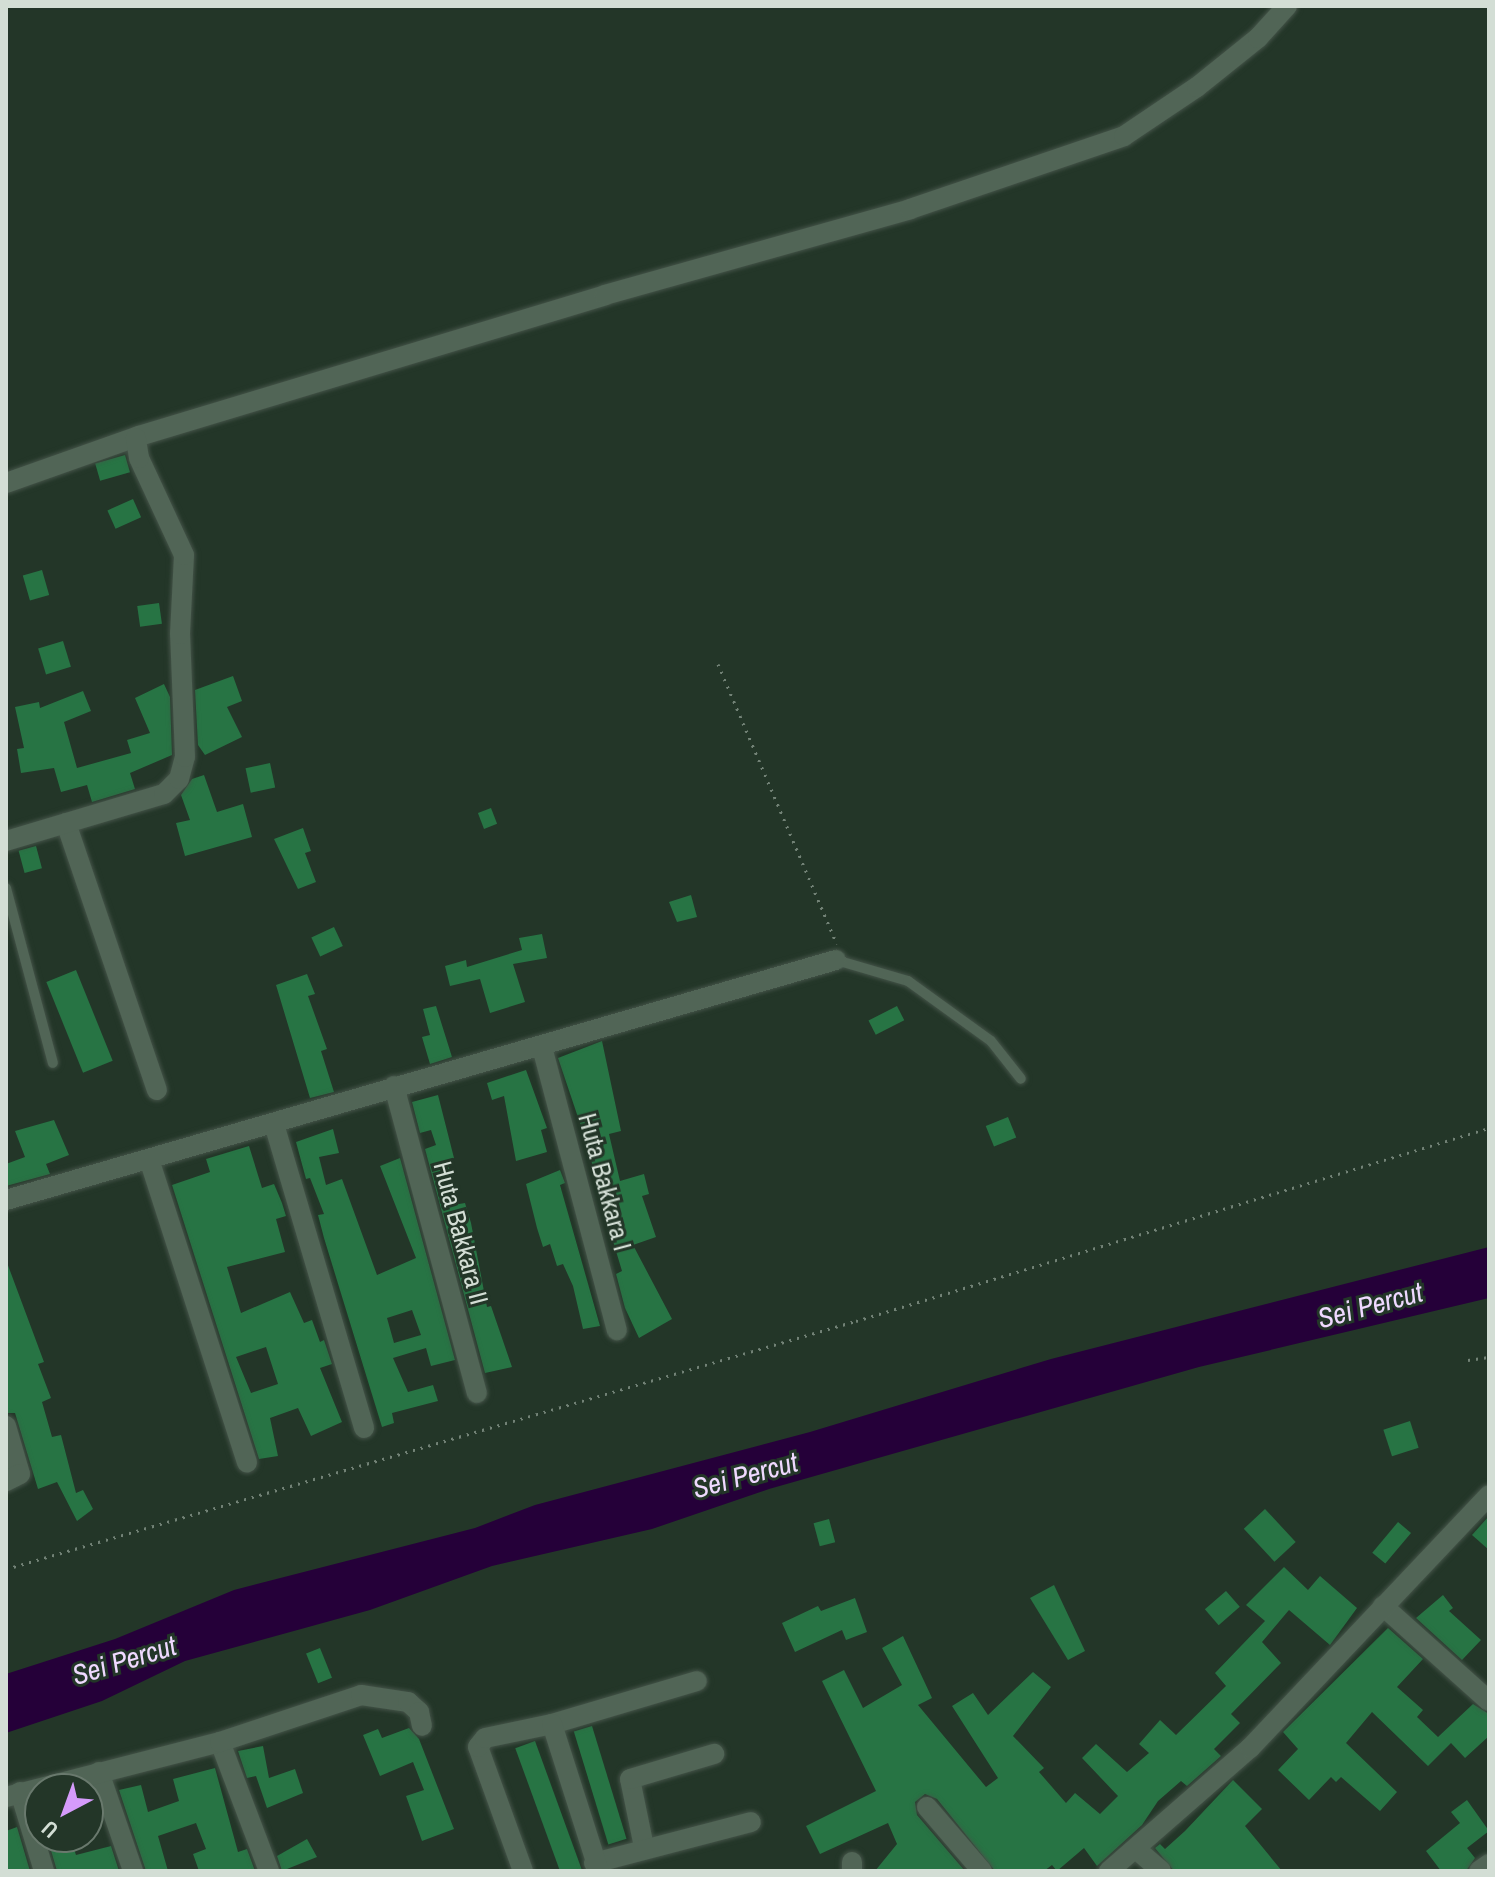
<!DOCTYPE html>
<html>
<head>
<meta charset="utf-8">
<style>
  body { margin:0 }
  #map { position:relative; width:1495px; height:1877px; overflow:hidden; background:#233628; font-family:"Archivo Narrow",sans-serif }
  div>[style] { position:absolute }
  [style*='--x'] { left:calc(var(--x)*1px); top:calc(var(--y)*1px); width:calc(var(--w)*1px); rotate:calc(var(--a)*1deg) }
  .water>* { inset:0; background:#250039 }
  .building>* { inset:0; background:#277444; transform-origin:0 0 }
  .path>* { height:3px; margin-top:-1.5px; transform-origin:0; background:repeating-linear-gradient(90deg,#728276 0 2px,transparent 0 8px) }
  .roads { filter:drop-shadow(0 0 2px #445348) drop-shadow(0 0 2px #445348) }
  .service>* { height:10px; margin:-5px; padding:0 5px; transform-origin:5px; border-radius:5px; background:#516556 }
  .minor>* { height:20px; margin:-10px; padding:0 10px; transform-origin:10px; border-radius:10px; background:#516556 }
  span { translate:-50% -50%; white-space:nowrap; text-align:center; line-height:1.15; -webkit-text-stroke:6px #233628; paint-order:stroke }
  .street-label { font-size:26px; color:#d3ded5 }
  .water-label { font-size:28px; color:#efd9ff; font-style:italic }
  .frame { position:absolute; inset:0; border:8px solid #d3ded5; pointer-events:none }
  .north { position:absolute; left:24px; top:1773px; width:80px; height:80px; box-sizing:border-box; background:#233628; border:2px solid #69796d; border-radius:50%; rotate:221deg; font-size:22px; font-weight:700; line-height:32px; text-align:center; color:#d3ded5 }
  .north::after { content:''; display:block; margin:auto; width:28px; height:36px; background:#d59bfb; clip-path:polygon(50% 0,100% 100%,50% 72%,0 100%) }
</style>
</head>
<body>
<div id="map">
  <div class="water">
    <i style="clip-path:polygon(1489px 1247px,1489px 1298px,1199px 1367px,769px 1489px,652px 1529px,492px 1566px,370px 1610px,185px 1661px,102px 1701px,6px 1733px,6px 1674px,115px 1639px,234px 1590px,475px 1528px,535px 1505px,810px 1432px,1051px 1359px)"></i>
  </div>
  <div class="building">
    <i style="left:125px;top:455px;width:18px;height:31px;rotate:74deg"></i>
    <i style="left:133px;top:499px;width:20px;height:28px;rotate:66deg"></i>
    <i style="left:42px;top:570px;width:26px;height:20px;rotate:74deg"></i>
    <i style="left:159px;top:603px;width:21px;height:22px;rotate:82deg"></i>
    <i style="left:63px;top:641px;width:27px;height:26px;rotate:73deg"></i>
    <i style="clip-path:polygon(233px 676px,242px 701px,227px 707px,242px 737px,205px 755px,198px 745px,195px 690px)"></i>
    <i style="clip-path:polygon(164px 684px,170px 697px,172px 755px,130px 773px,135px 789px,92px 802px,87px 785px,61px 792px,54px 768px,21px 773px,17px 749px,24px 748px,15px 707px,39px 702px,40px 708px,83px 691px,91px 711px,64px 722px,77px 768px,131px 753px,127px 740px,150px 733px,135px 698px)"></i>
    <i style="left:270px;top:763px;width:25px;height:25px;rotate:78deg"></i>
    <i style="clip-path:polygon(204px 775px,217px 812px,243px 804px,252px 837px,185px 856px,176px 823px,190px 820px,181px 795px,192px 779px)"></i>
    <i style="left:491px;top:808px;width:17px;height:14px;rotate:69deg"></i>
    <i style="clip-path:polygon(303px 828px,311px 851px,305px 853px,316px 882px,298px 889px,274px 839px)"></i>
    <i style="left:36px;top:846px;width:23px;height:18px;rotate:75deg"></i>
    <i style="clip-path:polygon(691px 895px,697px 917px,677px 922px,669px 902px)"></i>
    <i style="left:334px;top:927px;width:21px;height:25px;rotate:65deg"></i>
    <i style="clip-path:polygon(542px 934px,547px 958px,513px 964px,525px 1002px,490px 1013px,480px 979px,450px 986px,445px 966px,466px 960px,467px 967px,522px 950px,519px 938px)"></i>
    <i style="left:76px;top:970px;width:98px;height:32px;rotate:68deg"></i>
    <i style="clip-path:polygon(307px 974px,315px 994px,308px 996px,327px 1049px,321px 1051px,334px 1092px,310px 1098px,276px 985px)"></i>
    <i style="clip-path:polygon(436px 1006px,452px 1057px,430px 1064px,422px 1037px,430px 1035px,423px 1009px)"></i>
    <i style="left:897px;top:1006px;width:16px;height:32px;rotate:63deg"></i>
    <i style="clip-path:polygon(602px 1041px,621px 1131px,609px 1134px,620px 1181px,644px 1174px,649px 1194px,642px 1196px,656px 1237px,633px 1245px,672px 1319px,639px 1338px,625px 1308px,616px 1274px,622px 1271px,597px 1188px,591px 1159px,600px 1155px,595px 1139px,586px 1141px,558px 1058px)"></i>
    <i style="clip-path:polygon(526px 1070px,547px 1128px,541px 1130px,547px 1152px,516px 1161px,504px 1096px,492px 1100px,487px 1083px)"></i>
    <i style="clip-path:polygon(438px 1095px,454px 1158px,447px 1160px,459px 1204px,465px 1203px,471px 1223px,487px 1307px,491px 1306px,512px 1367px,485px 1373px,425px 1149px,436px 1145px,431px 1130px,420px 1133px,412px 1102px)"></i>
    <i style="left:1008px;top:1117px;width:22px;height:24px;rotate:68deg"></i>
    <i style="clip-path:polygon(54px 1120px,69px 1155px,46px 1164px,50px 1174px,6px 1186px,6px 1164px,25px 1157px,15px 1131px)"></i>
    <i style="clip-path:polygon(evenodd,333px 1129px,339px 1153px,319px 1157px,326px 1185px,342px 1179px,377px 1275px,416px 1258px,380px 1166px,400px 1158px,455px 1360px,431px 1366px,426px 1348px,393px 1358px,408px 1392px,433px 1385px,438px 1401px,392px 1413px,394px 1423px,382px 1427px,324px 1238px,318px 1215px,324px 1214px,310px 1178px,306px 1179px,296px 1142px,333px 1129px,412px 1310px,421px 1335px,394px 1343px,387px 1318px,412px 1310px)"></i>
    <i style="clip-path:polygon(evenodd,249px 1146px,262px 1188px,274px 1184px,282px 1203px,286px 1216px,276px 1219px,285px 1252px,227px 1267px,241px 1313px,290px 1292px,304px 1323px,312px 1320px,320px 1342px,324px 1340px,332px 1364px,320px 1368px,342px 1422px,311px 1436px,298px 1408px,270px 1418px,278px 1456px,259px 1459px,172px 1185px,210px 1172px,206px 1159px,249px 1146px,266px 1347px,278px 1384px,251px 1393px,236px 1357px,266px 1347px)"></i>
    <i style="clip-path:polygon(560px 1170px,565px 1183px,560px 1185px,600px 1326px,583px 1329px,573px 1286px,563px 1264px,557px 1266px,550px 1244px,543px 1247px,537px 1228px,526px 1184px)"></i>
    <i style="clip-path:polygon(6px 1260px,44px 1362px,38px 1364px,51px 1398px,42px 1402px,52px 1437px,61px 1435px,76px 1493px,83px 1490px,93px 1509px,77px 1521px,57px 1482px,38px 1489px,15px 1413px,6px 1413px)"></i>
    <i style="left:1410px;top:1421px;width:28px;height:28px;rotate:72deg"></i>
    <i style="left:1265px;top:1509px;width:45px;height:29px;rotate:47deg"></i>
    <i style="clip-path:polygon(1489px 1516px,1489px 1550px,1472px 1535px)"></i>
    <i style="left:829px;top:1519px;width:24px;height:16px;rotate:75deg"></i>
    <i style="left:1398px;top:1522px;width:17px;height:40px;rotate:40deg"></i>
    <i style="clip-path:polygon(1284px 1567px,1308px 1590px,1320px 1576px,1357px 1608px,1330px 1645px,1289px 1610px,1262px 1642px,1281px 1663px,1231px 1714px,1240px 1723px,1214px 1749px,1221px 1756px,1187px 1786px,1181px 1781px,1158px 1801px,1142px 1825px,1097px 1866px,1084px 1848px,1057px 1871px,1052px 1865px,1044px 1871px,995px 1871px,937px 1799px,925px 1794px,915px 1802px,917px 1815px,965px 1871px,875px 1871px,897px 1844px,888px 1823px,820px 1854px,806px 1826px,876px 1791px,822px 1681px,844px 1670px,863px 1708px,902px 1685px,882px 1648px,903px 1636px,932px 1698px,918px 1705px,986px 1787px,998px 1778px,952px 1706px,973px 1693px,988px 1715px,1033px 1672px,1051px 1687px,1013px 1736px,1044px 1768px,1039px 1772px,1066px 1803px,1075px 1793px,1100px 1814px,1118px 1796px,1082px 1758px,1096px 1744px,1127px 1772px,1149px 1753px,1139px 1744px,1160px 1720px,1176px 1735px,1226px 1686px,1215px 1673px,1265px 1621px,1246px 1605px)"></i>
    <i style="clip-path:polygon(1054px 1585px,1085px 1651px,1068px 1660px,1030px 1598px)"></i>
    <i style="left:1226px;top:1591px;width:21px;height:28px;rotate:49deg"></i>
    <i style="clip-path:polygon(1443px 1595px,1453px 1608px,1449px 1611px,1481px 1640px,1462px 1660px,1416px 1618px)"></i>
    <i style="clip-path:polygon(855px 1598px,867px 1632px,846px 1640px,842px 1630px,795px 1652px,782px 1623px,818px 1606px,821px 1611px)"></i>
    <i style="clip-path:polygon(1388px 1628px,1423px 1659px,1397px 1687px,1423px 1710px,1417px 1717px,1438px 1737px,1473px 1704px,1489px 1714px,1489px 1736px,1465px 1758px,1451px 1743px,1428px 1766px,1372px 1712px,1346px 1743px,1397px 1792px,1380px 1811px,1341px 1777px,1336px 1782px,1331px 1777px,1309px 1800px,1278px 1770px,1298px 1749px,1283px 1732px)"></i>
    <i style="left:320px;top:1648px;width:32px;height:15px;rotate:68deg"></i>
    <i style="left:592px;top:1726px;width:118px;height:19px;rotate:73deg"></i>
    <i style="clip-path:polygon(409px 1728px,419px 1739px,454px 1829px,422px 1841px,406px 1796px,424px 1790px,413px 1762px,380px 1776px,363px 1735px,378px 1729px,382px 1738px)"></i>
    <i style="left:535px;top:1741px;width:138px;height:21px;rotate:70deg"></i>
    <i style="clip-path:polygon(263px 1746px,269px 1778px,295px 1769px,303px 1793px,267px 1808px,256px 1776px,247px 1778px,238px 1751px)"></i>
    <i style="clip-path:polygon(215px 1768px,238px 1852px,247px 1849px,255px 1871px,199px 1871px,193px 1854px,206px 1849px,196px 1823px,158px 1836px,168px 1871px,146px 1871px,119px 1790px,141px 1785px,148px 1812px,179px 1801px,173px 1779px)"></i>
    <i style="clip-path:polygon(1233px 1780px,1262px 1809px,1245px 1826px,1282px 1871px,1174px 1871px,1155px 1848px,1160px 1844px,1165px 1849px,1185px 1831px)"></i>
    <i style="clip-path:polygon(1467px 1800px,1489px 1831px,1467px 1848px,1475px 1858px,1466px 1871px,1441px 1871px,1426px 1851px,1460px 1823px,1451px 1812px)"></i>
    <i style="clip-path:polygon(17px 1827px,30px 1871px,6px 1871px,6px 1831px)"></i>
    <i style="clip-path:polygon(47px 1837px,70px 1837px,76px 1855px,111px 1846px,119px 1871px,57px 1871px)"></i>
    <i style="clip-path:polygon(307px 1839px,317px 1857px,282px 1871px,277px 1856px)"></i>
  </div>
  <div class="path">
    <i style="--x:718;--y:664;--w:304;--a:67"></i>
    <i style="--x:1468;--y:1360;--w:21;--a:-8"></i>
    <i style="--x:6;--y:1569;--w:885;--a:-16.27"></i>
    <i style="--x:856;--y:1321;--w:662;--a:-16.96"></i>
  </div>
  <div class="roads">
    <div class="service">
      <i style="--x:6;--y:888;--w:181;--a:75"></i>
      <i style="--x:836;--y:960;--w:75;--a:16.3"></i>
      <i style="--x:908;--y:981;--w:102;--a:35.9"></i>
      <i style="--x:991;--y:1041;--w:48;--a:51.7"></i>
    </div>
    <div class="minor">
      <i style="--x:6;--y:483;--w:141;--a:-19.5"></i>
      <i style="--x:139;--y:436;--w:487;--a:-16.8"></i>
      <i style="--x:605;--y:295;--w:317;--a:-15.7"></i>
      <i style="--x:910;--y:209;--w:226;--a:-18.8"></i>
      <i style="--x:1124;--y:136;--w:88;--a:-33.9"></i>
      <i style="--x:1197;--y:87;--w:78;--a:-38.8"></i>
      <i style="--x:1258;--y:38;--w:43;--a:-47.8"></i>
      <i style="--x:66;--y:823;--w:282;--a:71.2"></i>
      <i style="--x:6;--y:841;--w:165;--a:-16.6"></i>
      <i style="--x:164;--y:794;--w:21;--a:-45"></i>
      <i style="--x:179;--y:779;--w:23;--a:-75"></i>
      <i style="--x:185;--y:757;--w:123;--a:-92.3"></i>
      <i style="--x:180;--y:634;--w:79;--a:-87.1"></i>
      <i style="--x:184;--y:555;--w:107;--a:-114.9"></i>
      <i style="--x:139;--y:458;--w:20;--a:-99"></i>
      <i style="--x:542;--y:1047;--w:293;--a:75.2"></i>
      <i style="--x:394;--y:1086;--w:318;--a:74.9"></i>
      <i style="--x:274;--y:1124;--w:317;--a:73.5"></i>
      <i style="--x:149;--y:1159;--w:319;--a:72.1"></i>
      <i style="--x:6;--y:1200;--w:864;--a:-16.13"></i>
      <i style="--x:6;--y:1426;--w:50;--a:73.7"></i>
      <i style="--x:20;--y:1474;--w:16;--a:153"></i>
      <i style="--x:1383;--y:1606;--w:142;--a:41.9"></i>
      <i style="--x:552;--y:1724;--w:151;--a:-16.5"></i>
      <i style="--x:220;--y:1742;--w:138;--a:69.2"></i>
      <i style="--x:99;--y:1772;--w:105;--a:71"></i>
      <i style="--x:20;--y:1792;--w:83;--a:73.1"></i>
      <i style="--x:6;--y:1797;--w:221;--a:-14.4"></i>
      <i style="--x:220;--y:1742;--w:149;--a:-18.4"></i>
      <i style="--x:361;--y:1695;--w:48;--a:8.5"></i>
      <i style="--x:408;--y:1702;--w:15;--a:42"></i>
      <i style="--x:419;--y:1712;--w:14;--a:78"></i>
      <i style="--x:927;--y:1807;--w:84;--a:49.3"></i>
      <i style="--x:644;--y:1847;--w:69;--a:-101.6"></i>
      <i style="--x:630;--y:1779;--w:88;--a:-16.6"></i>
      <i style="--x:1136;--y:1849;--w:33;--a:41"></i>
      <i style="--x:852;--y:1862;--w:9;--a:90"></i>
      <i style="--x:594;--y:1863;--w:162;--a:-14.6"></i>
      <i style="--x:523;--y:1871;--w:132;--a:-109.9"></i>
      <i style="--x:478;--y:1747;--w:11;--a:-52"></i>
      <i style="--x:485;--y:1738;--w:68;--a:-11.8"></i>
      <i style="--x:552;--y:1724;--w:154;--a:72.3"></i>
      <i style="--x:1109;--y:1871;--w:187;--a:-41.1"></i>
      <i style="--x:1250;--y:1748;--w:348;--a:-46.6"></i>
      <i style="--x:1479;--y:1871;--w:12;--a:-35"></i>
    </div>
  </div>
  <div class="street-label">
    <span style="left:605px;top:1182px;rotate:75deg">Huta Bakkara I</span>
    <span style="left:461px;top:1233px;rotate:75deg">Huta Bakkara II</span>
  </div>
  <div class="water-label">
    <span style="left:1370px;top:1305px;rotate:-15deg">Sei Percut</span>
    <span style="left:745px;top:1475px;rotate:-15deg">Sei Percut</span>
    <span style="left:124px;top:1660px;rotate:-17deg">Sei Percut</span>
  </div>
  <div class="frame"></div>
  <div class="north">U</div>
</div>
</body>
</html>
